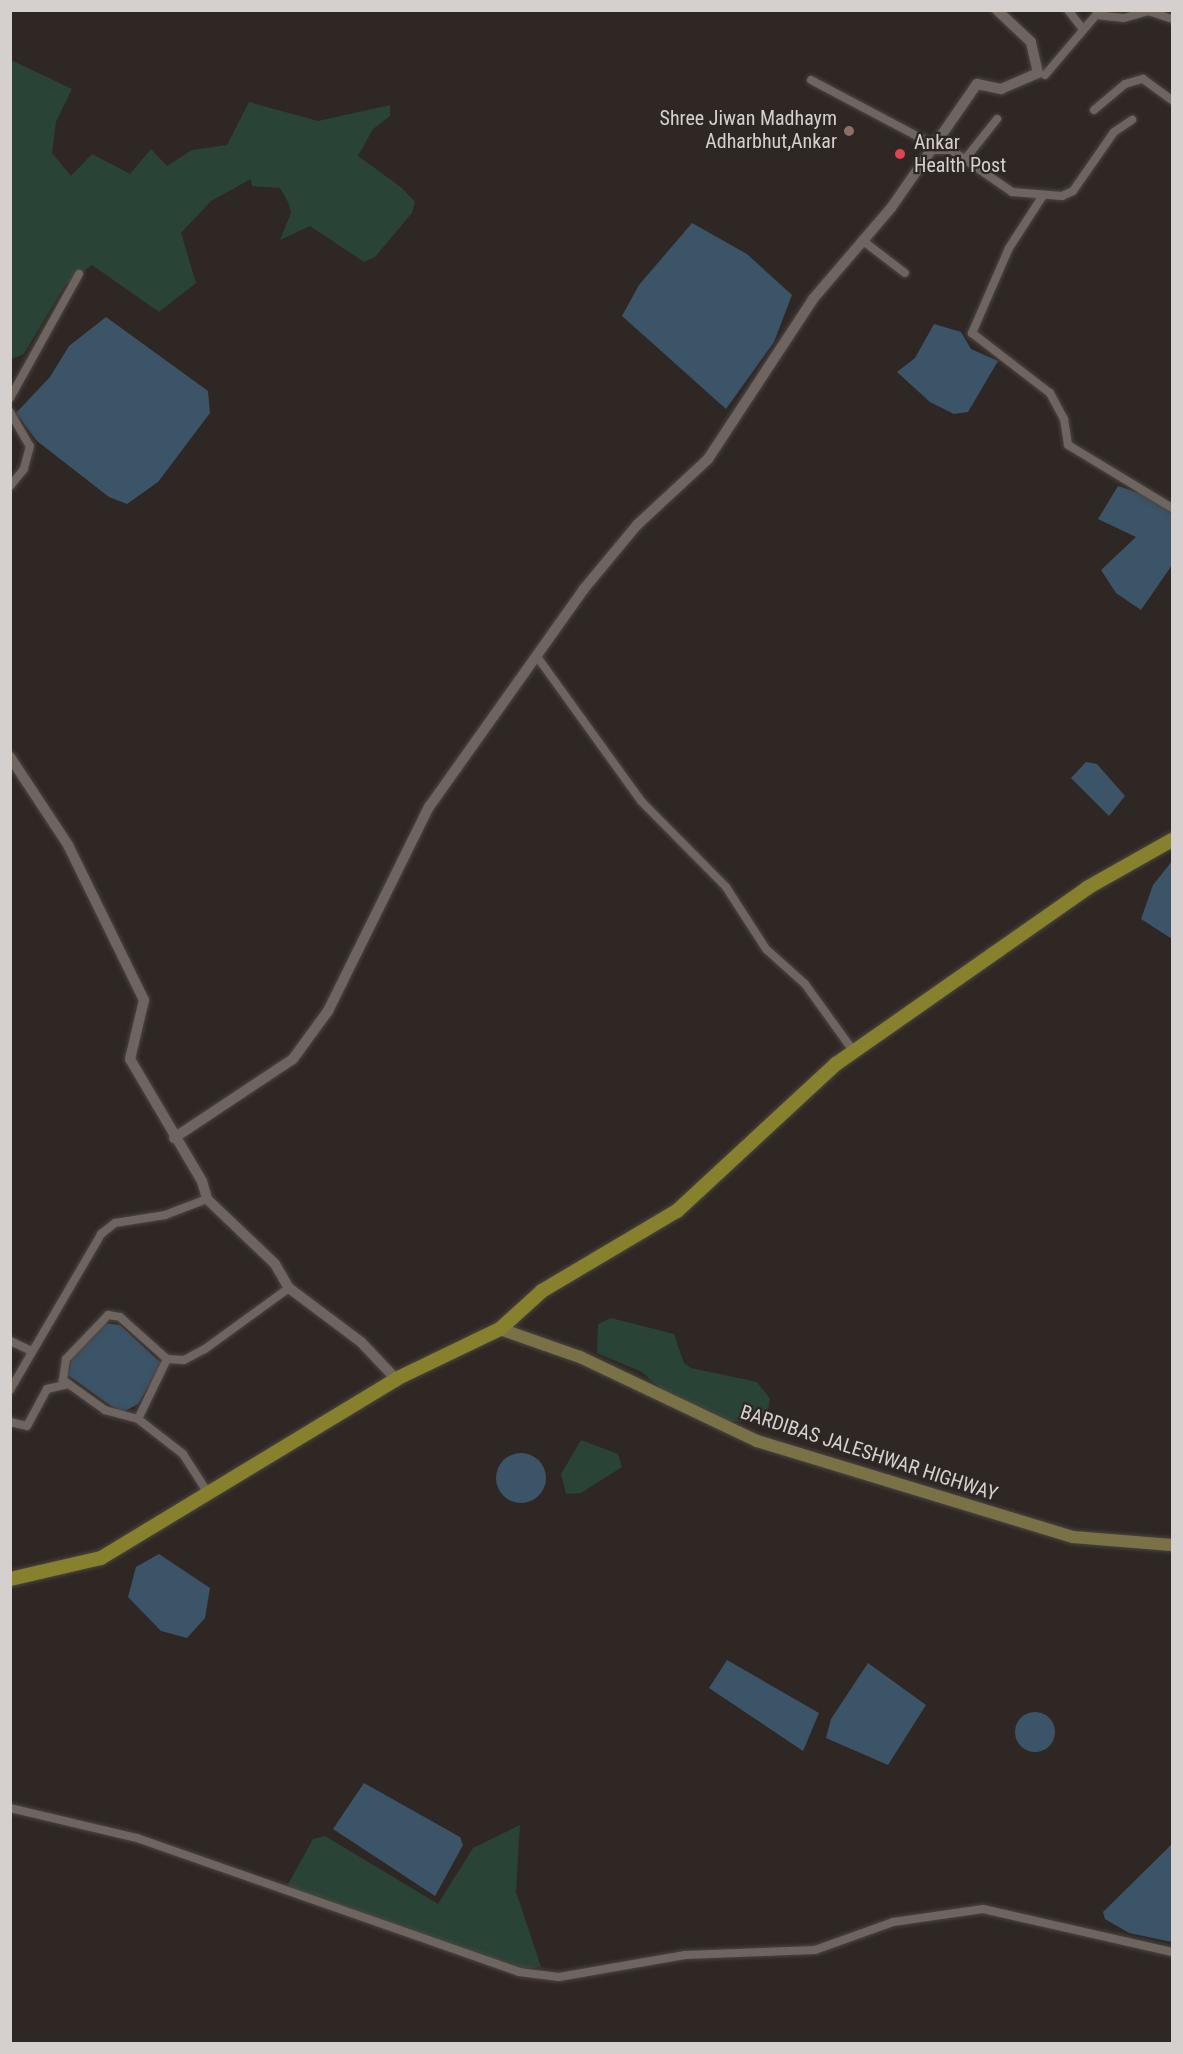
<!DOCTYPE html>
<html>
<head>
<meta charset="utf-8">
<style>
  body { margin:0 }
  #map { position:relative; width:1183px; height:2054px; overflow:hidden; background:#2e2723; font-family:"Roboto Condensed",sans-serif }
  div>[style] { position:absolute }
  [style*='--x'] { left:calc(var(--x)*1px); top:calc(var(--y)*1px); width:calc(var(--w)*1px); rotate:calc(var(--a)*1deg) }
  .green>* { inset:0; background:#2a4337 }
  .water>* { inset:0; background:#3c5468 }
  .round { border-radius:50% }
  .roads { filter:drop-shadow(0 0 2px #4b4542) drop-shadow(0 0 2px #4b4542) }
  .minor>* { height:8px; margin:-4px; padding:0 4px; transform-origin:4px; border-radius:4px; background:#6e6560 }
  .tertiary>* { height:10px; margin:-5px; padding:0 5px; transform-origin:5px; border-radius:5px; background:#6e6560 }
  .secondary>* { height:12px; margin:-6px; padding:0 6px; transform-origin:6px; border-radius:6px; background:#7a7246 }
  .primary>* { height:14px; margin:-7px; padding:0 7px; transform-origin:7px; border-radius:7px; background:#87802c }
  .dots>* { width:16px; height:16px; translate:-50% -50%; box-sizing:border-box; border:3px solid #2e2723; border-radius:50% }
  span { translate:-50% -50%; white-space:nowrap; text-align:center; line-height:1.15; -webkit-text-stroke:4.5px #2e2723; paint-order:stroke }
  .poi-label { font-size:20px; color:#d5d0ce }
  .right { translate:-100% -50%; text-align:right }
  .left { translate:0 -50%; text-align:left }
  .street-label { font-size:20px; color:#d5d0ce }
  .frame { position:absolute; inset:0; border:12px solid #d5d0ce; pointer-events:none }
</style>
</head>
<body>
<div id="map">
  <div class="green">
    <i style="clip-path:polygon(11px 60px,72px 89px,56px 122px,52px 153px,71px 176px,92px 154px,130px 174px,151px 149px,167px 166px,192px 150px,227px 145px,249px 102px,318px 121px,390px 105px,390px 116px,373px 129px,358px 156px,402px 188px,415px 202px,412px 213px,375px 257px,364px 262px,310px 226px,280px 240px,291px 213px,288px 202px,280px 188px,252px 186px,251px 179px,211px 201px,181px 233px,196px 283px,159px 312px,92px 265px,65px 285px,24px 354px,11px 359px)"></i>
    <i style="clip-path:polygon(611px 1318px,674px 1334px,684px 1363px,691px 1368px,757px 1382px,770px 1399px,766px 1422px,725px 1421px,672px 1399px,642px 1372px,597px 1353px,598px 1324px)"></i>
    <i style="clip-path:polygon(581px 1440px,618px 1454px,622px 1467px,581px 1493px,566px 1494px,561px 1474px)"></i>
    <i style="clip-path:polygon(520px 1825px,516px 1892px,541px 1967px,520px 1969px,287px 1886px,313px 1839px,325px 1836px,438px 1904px,473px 1848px)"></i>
  </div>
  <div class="water">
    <i style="clip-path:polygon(692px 223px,747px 254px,792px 295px,774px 342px,726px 409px,622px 316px,639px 285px)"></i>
    <i style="clip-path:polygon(106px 317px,208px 391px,210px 413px,158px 482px,127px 504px,109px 497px,37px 441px,16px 413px,50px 377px,69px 346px)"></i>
    <i style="clip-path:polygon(934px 324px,961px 332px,971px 349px,998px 361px,968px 412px,954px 414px,930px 402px,897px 372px,915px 358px)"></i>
    <i style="clip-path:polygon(1118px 486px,1154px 498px,1172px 514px,1172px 565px,1141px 610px,1116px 593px,1101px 570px,1136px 537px,1098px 519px)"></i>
    <i style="clip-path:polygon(1086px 762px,1097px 764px,1125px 796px,1109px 816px,1071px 778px)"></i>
    <i style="clip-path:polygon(1172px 861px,1172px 939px,1141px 919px,1153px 885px)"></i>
    <i style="clip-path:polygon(103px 1323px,120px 1325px,162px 1364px,138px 1404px,121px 1413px,68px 1375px,71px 1360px)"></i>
    <i class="round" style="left:496px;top:1453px;width:50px;height:50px"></i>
    <i style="clip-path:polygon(159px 1554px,210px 1588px,205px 1618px,187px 1638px,161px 1631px,128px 1597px,136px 1567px)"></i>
    <i style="clip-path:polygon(727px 1660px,819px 1713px,803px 1751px,709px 1688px)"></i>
    <i style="clip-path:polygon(868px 1663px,926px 1705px,888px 1765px,826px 1738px,831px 1719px)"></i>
    <i class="round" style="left:1015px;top:1712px;width:40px;height:40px"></i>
    <i style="clip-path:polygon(364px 1783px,460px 1837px,463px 1845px,435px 1896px,333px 1829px)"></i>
    <i style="clip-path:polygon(1172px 1844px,1172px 1942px,1129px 1933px,1105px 1919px,1103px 1912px)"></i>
  </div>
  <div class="roads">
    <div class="minor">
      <i style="--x:1068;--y:10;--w:23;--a:52"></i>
      <i style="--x:1045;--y:75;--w:79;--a:-49.6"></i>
      <i style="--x:1096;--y:15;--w:28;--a:6"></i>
      <i style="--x:1124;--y:18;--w:25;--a:-16"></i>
      <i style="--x:1148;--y:11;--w:25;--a:18"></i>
      <i style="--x:811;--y:80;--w:139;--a:27.9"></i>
      <i style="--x:1094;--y:110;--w:40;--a:-40"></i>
      <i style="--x:1125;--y:84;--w:19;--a:-16"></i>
      <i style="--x:1143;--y:79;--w:36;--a:36"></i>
      <i style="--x:931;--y:150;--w:20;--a:0"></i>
      <i style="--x:951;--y:150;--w:74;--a:34.5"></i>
      <i style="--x:1012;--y:192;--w:50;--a:4.6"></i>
      <i style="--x:1062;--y:196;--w:12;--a:-24"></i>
      <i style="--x:1073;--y:191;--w:72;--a:-55.2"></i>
      <i style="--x:1114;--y:132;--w:22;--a:-34"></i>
      <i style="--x:966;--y:158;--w:50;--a:-51.5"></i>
      <i style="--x:1042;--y:197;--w:61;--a:122.9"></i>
      <i style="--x:1009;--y:248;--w:93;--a:113.5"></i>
      <i style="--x:972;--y:333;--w:98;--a:37.6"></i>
      <i style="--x:1050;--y:393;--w:30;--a:62"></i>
      <i style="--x:1064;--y:419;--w:26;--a:81"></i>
      <i style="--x:1068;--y:445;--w:122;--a:31.2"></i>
      <i style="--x:862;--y:240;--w:54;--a:37.5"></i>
      <i style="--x:10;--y:398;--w:142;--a:-60.9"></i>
      <i style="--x:10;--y:412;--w:39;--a:60"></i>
      <i style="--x:30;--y:446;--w:24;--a:105"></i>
      <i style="--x:24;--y:469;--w:22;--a:129"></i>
      <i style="--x:538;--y:658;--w:176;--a:54.2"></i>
      <i style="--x:641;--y:801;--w:121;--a:45.3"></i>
      <i style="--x:726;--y:887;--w:74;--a:57.2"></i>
      <i style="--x:766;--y:949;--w:52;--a:41.9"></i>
      <i style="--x:805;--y:984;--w:84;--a:54.2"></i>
      <i style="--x:10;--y:1341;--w:23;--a:25"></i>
      <i style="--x:10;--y:1390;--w:181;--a:-59.7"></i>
      <i style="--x:101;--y:1234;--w:18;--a:-38"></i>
      <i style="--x:115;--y:1223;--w:51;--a:-9.1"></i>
      <i style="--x:165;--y:1215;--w:45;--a:-20.9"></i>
      <i style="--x:138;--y:1419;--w:34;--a:-165"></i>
      <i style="--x:105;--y:1410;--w:52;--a:-144.5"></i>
      <i style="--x:63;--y:1380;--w:21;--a:-82"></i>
      <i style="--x:66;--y:1359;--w:61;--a:-46.3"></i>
      <i style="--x:108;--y:1315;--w:12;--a:9"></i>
      <i style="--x:120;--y:1317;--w:63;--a:41.8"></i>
      <i style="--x:10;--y:1422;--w:17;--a:13"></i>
      <i style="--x:27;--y:1426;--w:42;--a:-61.6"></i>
      <i style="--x:47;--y:1389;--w:22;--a:-13"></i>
      <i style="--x:208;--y:1493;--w:46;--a:-122.7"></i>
      <i style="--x:183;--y:1454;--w:57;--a:-142.1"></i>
      <i style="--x:138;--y:1419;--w:67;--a:-64.2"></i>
      <i style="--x:167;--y:1359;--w:17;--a:3"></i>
      <i style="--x:184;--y:1360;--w:24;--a:-28"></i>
      <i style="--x:205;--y:1349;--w:104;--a:-36"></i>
      <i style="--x:10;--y:1808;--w:130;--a:13.3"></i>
      <i style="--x:137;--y:1838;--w:405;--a:19.3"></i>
      <i style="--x:519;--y:1972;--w:40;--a:7.1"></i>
      <i style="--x:559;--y:1977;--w:128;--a:-9.9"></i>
      <i style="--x:685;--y:1955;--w:130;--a:-2.2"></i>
      <i style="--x:815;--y:1950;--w:83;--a:-19.7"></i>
      <i style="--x:893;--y:1922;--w:91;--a:-8.2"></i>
      <i style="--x:983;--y:1909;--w:194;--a:12.8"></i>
    </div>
    <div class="tertiary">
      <i style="--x:10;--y:757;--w:105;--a:56.6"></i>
      <i style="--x:68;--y:845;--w:173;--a:63.9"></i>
      <i style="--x:144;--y:1000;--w:61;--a:103.3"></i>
      <i style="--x:130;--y:1059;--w:142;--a:59.5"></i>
      <i style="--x:202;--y:1181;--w:19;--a:74"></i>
      <i style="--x:207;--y:1199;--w:94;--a:43.7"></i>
      <i style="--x:275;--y:1264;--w:28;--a:60"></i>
      <i style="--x:289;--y:1288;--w:90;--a:36.9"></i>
      <i style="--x:361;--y:1342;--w:51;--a:46.6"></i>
      <i style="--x:174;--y:1138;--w:143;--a:-33.6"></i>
      <i style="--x:293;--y:1059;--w:59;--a:-53.9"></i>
      <i style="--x:328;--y:1011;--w:228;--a:-63.7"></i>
      <i style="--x:429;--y:807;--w:266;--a:-54.6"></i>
      <i style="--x:583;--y:590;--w:85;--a:-50.3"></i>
      <i style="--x:637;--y:525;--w:97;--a:-42.9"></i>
      <i style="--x:708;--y:459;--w:191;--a:-56.7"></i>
      <i style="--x:813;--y:299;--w:120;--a:-49.4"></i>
      <i style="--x:891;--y:208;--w:151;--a:-55.3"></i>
      <i style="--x:977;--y:84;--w:25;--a:12"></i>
      <i style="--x:1001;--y:89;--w:40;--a:-23.4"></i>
      <i style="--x:1038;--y:73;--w:32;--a:-103"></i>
      <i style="--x:1031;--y:42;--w:47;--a:-136.7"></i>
    </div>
    <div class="secondary">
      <i style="--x:500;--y:1329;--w:85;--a:19.3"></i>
      <i style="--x:580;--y:1357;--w:196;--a:25.4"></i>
      <i style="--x:757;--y:1441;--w:330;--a:16.9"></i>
      <i style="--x:1073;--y:1537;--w:99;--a:4.6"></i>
    </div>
    <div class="primary">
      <i style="--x:10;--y:1579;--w:93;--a:-13"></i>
      <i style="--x:101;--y:1558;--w:345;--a:-31.2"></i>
      <i style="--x:396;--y:1379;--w:115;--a:-25.7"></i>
      <i style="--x:500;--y:1329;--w:57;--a:-42.1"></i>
      <i style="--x:542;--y:1291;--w:157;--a:-30.7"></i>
      <i style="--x:677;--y:1211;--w:217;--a:-42.8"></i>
      <i style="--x:836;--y:1064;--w:307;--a:-35"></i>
      <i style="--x:1087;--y:888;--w:98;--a:-29.5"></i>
    </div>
  </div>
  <div class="dots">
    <i style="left:849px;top:131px;background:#8d6e63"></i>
    <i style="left:900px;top:154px;background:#e0444e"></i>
  </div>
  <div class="poi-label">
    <span class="right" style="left:837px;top:130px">Shree Jiwan Madhaym<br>Adharbhut,Ankar</span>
    <span class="left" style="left:914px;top:154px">Ankar<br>Health Post</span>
  </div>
  <div class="street-label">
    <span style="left:869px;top:1453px;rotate:18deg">BARDIBAS JALESHWAR HIGHWAY</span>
  </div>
  <div class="frame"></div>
</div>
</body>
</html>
